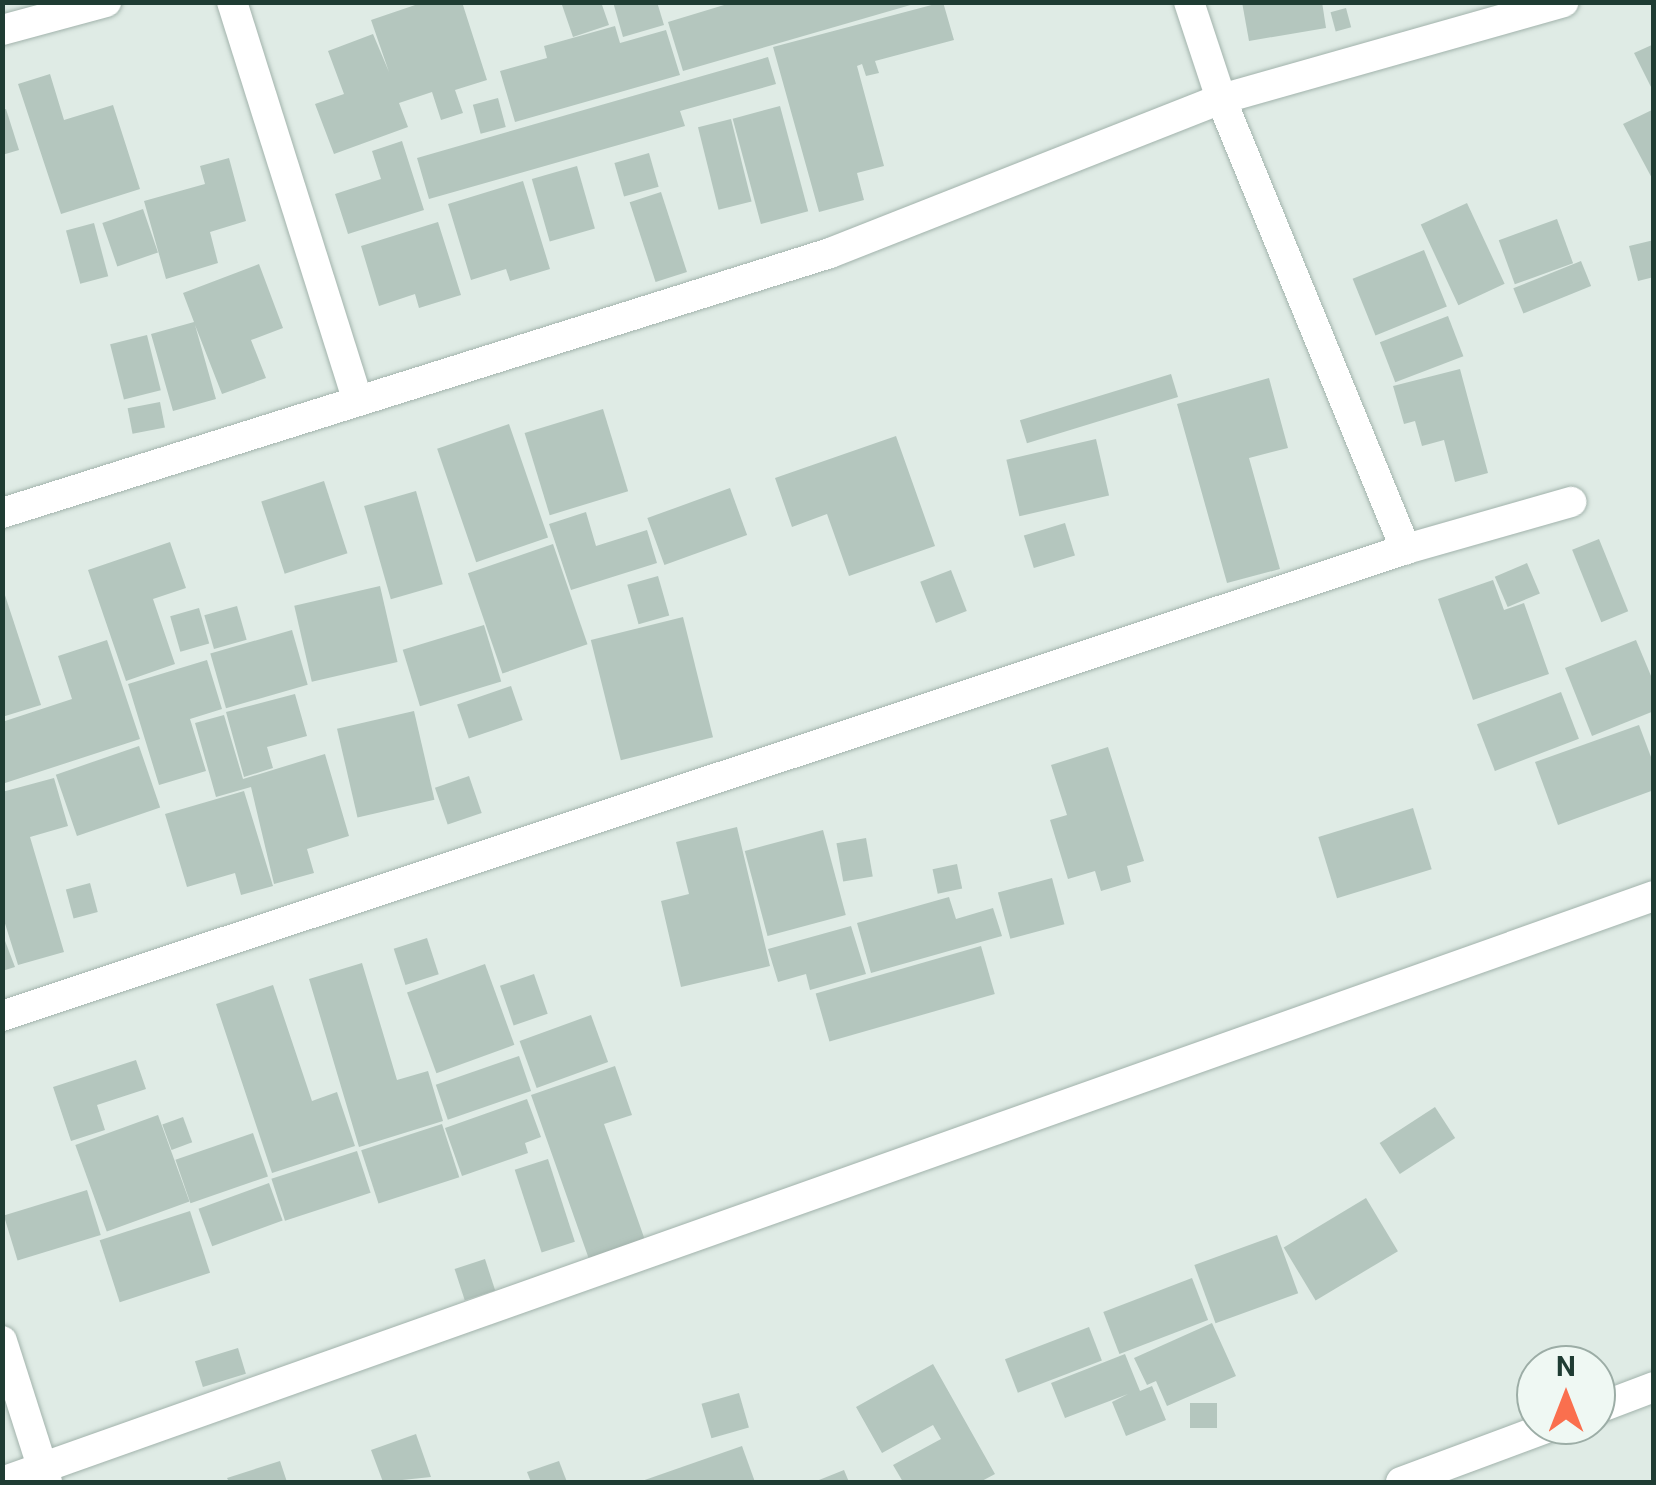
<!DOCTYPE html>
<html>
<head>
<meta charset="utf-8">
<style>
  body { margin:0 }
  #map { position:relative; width:1656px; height:1485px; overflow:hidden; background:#dfebe5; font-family:Roboto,sans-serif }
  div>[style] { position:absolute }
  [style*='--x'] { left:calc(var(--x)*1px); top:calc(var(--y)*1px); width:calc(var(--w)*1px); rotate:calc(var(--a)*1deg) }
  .building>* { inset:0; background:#b4c6be; transform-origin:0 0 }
  .roads { filter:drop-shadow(0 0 2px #a2b3ac) drop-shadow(0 0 2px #a2b3ac) }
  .minor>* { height:30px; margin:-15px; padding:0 15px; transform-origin:15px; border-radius:15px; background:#fff }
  span { translate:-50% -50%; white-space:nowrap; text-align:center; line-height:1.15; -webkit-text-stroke:9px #eff8f3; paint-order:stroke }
  .frame { position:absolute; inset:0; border:5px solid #1f3c33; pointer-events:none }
  .north { position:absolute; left:1516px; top:1345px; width:100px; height:100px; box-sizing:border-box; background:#eff8f3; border:2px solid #9cada6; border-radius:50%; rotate:0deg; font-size:28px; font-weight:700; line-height:40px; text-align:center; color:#1f3c33 }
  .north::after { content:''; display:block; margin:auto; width:35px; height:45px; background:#fa6f4e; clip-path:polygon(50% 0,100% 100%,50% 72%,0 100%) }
</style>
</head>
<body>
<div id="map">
  <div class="building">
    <i style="clip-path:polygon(424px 2px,462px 2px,487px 80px,455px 90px,463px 113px,441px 120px,432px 92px,399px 103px,408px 127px,334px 154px,315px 104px,344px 94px,328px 51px,373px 34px,389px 72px,371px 20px)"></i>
    <i style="clip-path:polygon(561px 2px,601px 2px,609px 25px,573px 37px)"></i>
    <i style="clip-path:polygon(613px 2px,657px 2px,664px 25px,623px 37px)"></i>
    <i style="clip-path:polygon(734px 2px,914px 2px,914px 4px,683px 71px,668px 22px)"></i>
    <i style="clip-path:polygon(943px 2px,954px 40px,875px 61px,879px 73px,866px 76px,862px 64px,857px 66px,884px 166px,857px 173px,864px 200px,819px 212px,773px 47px)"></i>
    <i style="clip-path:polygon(1242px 2px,1322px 2px,1326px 28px,1249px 41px)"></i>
    <i style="left:1346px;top:8px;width:20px;height:16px;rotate:75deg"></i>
    <i style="clip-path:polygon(615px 26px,620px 43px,666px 30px,680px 75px,515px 122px,500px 71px,547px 58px,544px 46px)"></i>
    <i style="clip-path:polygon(1654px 44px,1654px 93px,1634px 53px)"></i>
    <i style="clip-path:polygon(768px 57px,776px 84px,680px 111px,685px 126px,429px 199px,417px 158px)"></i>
    <i style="clip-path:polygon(50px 74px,64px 120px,113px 105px,140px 189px,61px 214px,18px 84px)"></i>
    <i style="left:498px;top:98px;width:30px;height:26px;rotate:75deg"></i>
    <i style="left:780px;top:106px;width:109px;height:49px;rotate:75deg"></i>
    <i style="clip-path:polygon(6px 109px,19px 150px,2px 155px,2px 110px)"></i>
    <i style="clip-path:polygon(1654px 109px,1654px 182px,1623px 124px)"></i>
    <i style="left:731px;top:119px;width:85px;height:34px;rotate:76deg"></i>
    <i style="clip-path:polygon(402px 141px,424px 210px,348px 234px,335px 194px,381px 179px,372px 151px)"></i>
    <i style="left:649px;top:153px;width:35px;height:36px;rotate:74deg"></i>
    <i style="clip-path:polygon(229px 158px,246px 221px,210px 232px,218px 263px,166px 279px,144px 201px,205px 184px,200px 166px)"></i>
    <i style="left:577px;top:166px;width:65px;height:47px;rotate:74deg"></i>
    <i style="clip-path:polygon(523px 181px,550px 269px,510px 281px,506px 269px,471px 280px,448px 204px)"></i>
    <i style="left:661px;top:192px;width:84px;height:33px;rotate:72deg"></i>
    <i style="left:1467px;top:203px;width:89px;height:51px;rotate:65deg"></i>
    <i style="left:143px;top:209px;width:46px;height:43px;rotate:71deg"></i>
    <i style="left:1557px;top:219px;width:47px;height:62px;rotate:70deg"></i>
    <i style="clip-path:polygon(438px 222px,461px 295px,419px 308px,415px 294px,379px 306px,361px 246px)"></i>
    <i style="left:94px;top:223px;width:55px;height:29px;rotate:75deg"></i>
    <i style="clip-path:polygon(1654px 240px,1654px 277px,1638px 281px,1629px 246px)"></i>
    <i style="left:1424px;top:250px;width:61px;height:77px;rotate:68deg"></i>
    <i style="left:1581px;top:261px;width:27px;height:73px;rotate:68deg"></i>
    <i style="clip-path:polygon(259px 264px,283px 328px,251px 340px,266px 378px,222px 394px,195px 325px,216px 399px,173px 411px,151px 334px,194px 322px,183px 293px)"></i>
    <i style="left:1448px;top:316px;width:43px;height:73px;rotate:69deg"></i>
    <i style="left:147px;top:335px;width:57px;height:38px;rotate:76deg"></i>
    <i style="clip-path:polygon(1460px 369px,1488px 473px,1455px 482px,1444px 440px,1422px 446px,1415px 421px,1404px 424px,1393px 386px)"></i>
    <i style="left:1171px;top:374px;width:24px;height:158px;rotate:73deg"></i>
    <i style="clip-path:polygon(1269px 378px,1288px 448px,1249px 458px,1280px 569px,1227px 583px,1177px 404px)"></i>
    <i style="left:160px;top:402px;width:26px;height:33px;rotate:79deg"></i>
    <i style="left:603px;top:409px;width:86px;height:82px;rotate:73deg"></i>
    <i style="left:509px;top:424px;width:120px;height:76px;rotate:71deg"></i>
    <i style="clip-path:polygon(896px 436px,935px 546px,849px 576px,827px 514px,792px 527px,775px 478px)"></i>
    <i style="left:1096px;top:439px;width:58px;height:92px;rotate:77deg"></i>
    <i style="left:324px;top:481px;width:76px;height:66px;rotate:72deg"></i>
    <i style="left:730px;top:488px;width:50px;height:88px;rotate:70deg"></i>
    <i style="left:416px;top:491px;width:97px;height:54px;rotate:74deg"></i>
    <i style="clip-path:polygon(586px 512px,596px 546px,647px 530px,657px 563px,571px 590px,549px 524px)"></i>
    <i style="left:1065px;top:523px;width:34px;height:43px;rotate:73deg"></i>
    <i style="left:1599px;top:539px;width:78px;height:29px;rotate:68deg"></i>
    <i style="clip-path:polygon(170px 542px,186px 588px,153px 599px,175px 664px,126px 681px,88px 570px)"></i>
    <i style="left:553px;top:544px;width:106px;height:90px;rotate:71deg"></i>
    <i style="left:1527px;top:563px;width:33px;height:35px;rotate:67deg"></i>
    <i style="left:951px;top:570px;width:44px;height:33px;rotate:69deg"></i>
    <i style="left:658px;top:576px;width:41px;height:32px;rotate:74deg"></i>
    <i style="clip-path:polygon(1493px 580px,1504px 610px,1524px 603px,1549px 674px,1473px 700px,1438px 599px)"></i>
    <i style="clip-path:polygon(2px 586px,41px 705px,2px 717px)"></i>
    <i style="left:380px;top:586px;width:78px;height:88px;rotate:77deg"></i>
    <i style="left:237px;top:606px;width:35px;height:34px;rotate:74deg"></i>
    <i style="left:199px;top:608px;width:37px;height:30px;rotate:74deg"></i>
    <i style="left:683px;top:617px;width:124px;height:95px;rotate:76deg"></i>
    <i style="left:484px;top:625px;width:59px;height:85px;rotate:73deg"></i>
    <i style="left:292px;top:630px;width:57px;height:85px;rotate:74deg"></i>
    <i style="clip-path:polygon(107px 640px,140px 739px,2px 784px,2px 722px,72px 699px,58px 656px)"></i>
    <i style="clip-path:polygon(1636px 640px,1654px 683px,1654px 711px,1592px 736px,1565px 668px)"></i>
    <i style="clip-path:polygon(207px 660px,222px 709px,190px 719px,206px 771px,159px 785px,128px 684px)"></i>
    <i style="left:511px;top:686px;width:36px;height:57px;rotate:71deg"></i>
    <i style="left:1561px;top:692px;width:50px;height:90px;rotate:69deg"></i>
    <i style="clip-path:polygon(295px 694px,307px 736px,267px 747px,273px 768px,244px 777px,226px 712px)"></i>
    <i style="left:414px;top:711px;width:91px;height:79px;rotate:77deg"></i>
    <i style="clip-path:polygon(224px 715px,243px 779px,325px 754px,349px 836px,307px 849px,314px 873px,274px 884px,251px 787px,216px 797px,195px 723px)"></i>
    <i style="clip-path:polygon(1639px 725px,1654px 765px,1654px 790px,1558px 825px,1535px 762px)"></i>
    <i style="left:139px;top:746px;width:65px;height:88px;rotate:71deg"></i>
    <i style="clip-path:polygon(1108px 747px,1144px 861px,1127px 866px,1131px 882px,1101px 891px,1095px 871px,1068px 879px,1050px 820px,1067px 815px,1051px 765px)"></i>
    <i style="left:469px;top:776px;width:39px;height:36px;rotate:71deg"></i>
    <i style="clip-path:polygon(54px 778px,68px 826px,30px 837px,64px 952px,18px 965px,2px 914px,2px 792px)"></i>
    <i style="clip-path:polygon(244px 791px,273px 886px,241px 895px,235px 873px,187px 887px,165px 814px)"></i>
    <i style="left:1413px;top:808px;width:64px;height:99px;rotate:73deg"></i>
    <i style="clip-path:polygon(737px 827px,770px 966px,681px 987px,661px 901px,689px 894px,676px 842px)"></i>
    <i style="left:823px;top:830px;width:88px;height:81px;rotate:75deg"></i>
    <i style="left:866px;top:838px;width:39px;height:30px;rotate:80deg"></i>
    <i style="left:957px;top:864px;width:25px;height:25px;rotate:78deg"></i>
    <i style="left:1052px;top:878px;width:48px;height:56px;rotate:75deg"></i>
    <i style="left:90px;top:883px;width:30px;height:25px;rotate:75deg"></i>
    <i style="clip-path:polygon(949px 897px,956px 919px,993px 908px,1002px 936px,871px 973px,857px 923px)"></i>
    <i style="clip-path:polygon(851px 926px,866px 974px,810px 990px,806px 974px,778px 982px,768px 949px)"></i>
    <i style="clip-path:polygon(2px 933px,15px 967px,2px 971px)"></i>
    <i style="left:427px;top:938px;width:38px;height:35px;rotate:72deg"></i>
    <i style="left:981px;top:946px;width:50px;height:172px;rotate:74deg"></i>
    <i style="clip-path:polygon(362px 963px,397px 1080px,428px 1071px,443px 1121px,359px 1147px,309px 979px)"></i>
    <i style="left:485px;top:964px;width:86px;height:83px;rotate:70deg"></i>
    <i style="left:534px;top:974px;width:42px;height:36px;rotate:71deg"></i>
    <i style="clip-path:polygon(273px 985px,312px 1101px,337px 1092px,355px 1146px,272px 1173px,216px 1004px)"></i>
    <i style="left:591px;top:1015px;width:50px;height:76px;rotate:70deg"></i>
    <i style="left:519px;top:1056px;width:37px;height:88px;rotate:71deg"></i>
    <i style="clip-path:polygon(136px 1060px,146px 1089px,97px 1105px,105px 1130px,71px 1141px,53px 1087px)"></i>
    <i style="clip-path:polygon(615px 1066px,632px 1115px,604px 1124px,646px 1243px,590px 1262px,531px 1095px)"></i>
    <i style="clip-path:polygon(527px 1099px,541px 1137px,525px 1143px,528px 1153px,462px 1176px,445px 1128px)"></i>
    <i style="left:1435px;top:1107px;width:37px;height:66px;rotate:57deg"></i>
    <i style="left:158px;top:1115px;width:92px;height:88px;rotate:70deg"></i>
    <i style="left:183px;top:1117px;width:27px;height:22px;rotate:70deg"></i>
    <i style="left:442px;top:1124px;width:56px;height:85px;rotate:72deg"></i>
    <i style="left:253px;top:1133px;width:46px;height:82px;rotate:71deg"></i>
    <i style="left:357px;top:1151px;width:44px;height:90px;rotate:72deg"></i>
    <i style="left:548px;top:1159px;width:87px;height:35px;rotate:72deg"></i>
    <i style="left:269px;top:1183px;width:40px;height:75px;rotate:70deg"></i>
    <i style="left:87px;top:1190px;width:47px;height:87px;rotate:73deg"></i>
    <i style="left:1366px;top:1198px;width:62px;height:96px;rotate:59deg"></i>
    <i style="left:190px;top:1211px;width:65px;height:95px;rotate:72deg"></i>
    <i style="left:1277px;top:1235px;width:62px;height:88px;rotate:70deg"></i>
    <i style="left:485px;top:1259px;width:33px;height:32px;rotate:72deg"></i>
    <i style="left:1192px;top:1278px;width:45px;height:95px;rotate:69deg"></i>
    <i style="clip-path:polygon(1212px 1323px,1236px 1376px,1167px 1406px,1156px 1381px,1147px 1385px,1134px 1358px)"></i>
    <i style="left:1089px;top:1327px;width:36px;height:90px;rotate:69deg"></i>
    <i style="left:238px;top:1348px;width:27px;height:45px;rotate:73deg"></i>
    <i style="clip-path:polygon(1125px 1354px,1140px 1391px,1152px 1386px,1166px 1420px,1126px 1436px,1112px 1402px,1128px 1394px,1065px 1418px,1051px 1383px)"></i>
    <i style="clip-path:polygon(933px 1364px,995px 1474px,980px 1482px,903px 1482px,893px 1465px,941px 1439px,933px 1425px,882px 1453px,856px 1407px)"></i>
    <i style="left:739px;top:1393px;width:36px;height:39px;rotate:74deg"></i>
    <i style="left:1190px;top:1403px;width:27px;height:25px"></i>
    <i style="clip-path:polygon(416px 1434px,431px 1477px,383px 1482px,371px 1450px)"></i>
    <i style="clip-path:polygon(742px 1446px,755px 1482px,639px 1482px)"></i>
    <i style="clip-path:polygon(280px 1461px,287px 1482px,229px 1482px,227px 1478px)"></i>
    <i style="clip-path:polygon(559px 1461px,567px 1482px,531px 1482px,527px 1472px)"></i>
    <i style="clip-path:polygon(844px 1470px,849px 1482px,814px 1482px)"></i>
  </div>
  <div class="roads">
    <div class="minor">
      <i style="--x:232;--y:2;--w:418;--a:72.5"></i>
      <i style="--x:1189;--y:2;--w:102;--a:71.7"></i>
      <i style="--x:1221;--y:99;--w:487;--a:67.7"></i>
      <i style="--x:2;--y:30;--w:108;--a:-15.1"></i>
      <i style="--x:2;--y:513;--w:868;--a:-17.43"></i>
      <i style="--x:830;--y:253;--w:420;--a:-21.5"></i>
      <i style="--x:1221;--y:99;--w:356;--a:-15.8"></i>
      <i style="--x:2;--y:1016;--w:1480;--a:-18.4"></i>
      <i style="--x:1406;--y:549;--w:172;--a:-15.9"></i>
      <i style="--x:2;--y:1341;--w:148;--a:72.3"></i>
      <i style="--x:1596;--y:1409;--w:62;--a:-20.8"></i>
      <i style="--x:2;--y:1482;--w:1753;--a:-19.53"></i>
      <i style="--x:1401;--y:1482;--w:163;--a:-20.4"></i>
    </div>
  </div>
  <div class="frame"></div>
  <div class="north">N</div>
</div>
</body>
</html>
